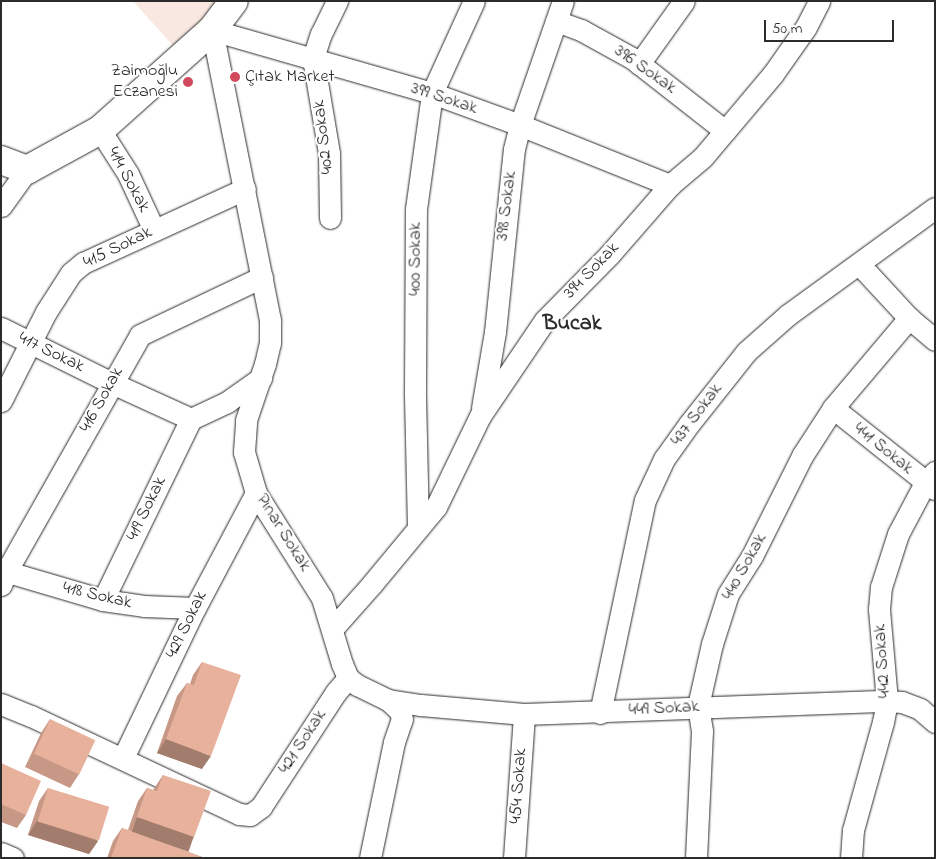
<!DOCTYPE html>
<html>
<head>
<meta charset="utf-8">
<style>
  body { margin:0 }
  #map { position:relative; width:936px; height:859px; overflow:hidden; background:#fff; font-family:"Indie Flower",sans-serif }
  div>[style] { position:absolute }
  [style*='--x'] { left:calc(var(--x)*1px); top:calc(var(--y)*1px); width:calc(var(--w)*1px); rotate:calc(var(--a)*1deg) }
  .built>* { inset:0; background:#f8e8e1 }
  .roads { filter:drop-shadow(0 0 1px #2b2b2b) drop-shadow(0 0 1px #2b2b2b) }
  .street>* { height:21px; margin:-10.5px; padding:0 10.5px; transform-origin:10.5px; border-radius:10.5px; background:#fff }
  .secondary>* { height:28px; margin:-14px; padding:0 14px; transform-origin:14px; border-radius:14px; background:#fff }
  .wall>* { inset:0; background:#c79886 }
  .shaded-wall>* { inset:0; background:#a27c6d; transform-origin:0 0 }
  .building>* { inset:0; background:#e7b19c; transform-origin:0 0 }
  .dots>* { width:14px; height:14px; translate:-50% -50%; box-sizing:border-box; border:2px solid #fff; border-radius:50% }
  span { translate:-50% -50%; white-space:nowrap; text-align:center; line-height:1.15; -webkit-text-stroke:4px #fff; paint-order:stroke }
  .street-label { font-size:18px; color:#2b2b2b }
  .poi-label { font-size:18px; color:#2b2b2b }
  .right { translate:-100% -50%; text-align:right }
  .left { translate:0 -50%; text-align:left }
  .district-label { font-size:22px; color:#2b2b2b; font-weight:700 }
  .frame { position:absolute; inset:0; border:2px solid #2b2b2b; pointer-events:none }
  .scale { position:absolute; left:764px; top:20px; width:130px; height:22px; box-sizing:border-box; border:2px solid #2b2b2b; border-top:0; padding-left:6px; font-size:15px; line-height:18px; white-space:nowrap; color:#2b2b2b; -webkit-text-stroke:4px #fff; paint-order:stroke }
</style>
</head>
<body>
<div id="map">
  <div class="built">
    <i style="clip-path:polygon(133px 1px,217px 1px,176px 49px)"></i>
  </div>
  <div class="roads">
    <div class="street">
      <i style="--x:556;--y:21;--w:27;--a:20"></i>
      <i style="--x:581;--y:30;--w:58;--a:28.8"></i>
      <i style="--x:632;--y:58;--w:118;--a:38.1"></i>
      <i style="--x:639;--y:64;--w:77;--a:-54.5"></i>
      <i style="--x:100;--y:130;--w:52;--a:57.5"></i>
      <i style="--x:128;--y:174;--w:62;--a:65.1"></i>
      <i style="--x:1;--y:206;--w:44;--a:-54.2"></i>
      <i style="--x:330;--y:218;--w:65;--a:-90.9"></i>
      <i style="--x:329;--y:153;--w:96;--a:-99.6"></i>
      <i style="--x:313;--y:58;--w:25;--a:-72"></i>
      <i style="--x:321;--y:34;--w:37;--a:-64"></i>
      <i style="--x:859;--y:264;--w:74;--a:47.2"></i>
      <i style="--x:909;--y:318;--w:34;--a:40"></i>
      <i style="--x:1;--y:328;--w:124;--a:26.4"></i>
      <i style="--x:112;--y:383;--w:87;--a:24.5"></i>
      <i style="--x:191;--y:419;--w:40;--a:-25"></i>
      <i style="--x:227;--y:402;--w:42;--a:-35.2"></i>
      <i style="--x:1;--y:401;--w:100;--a:-63.2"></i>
      <i style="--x:46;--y:312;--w:46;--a:-57.3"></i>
      <i style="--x:71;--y:273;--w:16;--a:-40"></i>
      <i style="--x:83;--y:263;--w:178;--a:-24.6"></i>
      <i style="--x:482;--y:408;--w:77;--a:-80.3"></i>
      <i style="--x:495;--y:332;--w:184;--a:-84.1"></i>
      <i style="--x:514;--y:149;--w:25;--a:-76"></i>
      <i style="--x:520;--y:125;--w:131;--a:-70.9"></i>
      <i style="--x:833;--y:408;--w:130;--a:38.5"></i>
      <i style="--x:418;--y:528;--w:137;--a:-91.3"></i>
      <i style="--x:415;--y:391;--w:182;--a:-89.7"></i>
      <i style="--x:416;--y:209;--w:117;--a:-82.1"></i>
      <i style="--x:432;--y:93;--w:101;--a:-65.5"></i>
      <i style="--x:1;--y:570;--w:106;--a:16.4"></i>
      <i style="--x:103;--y:600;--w:41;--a:8.3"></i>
      <i style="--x:144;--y:606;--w:51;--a:2.2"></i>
      <i style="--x:1;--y:585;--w:14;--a:-69"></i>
      <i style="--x:6;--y:572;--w:272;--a:-60.5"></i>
      <i style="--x:140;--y:335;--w:135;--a:-25.4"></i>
      <i style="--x:103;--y:600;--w:201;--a:-64.1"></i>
      <i style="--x:333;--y:628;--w:59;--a:-48.4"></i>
      <i style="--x:372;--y:584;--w:100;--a:-50.3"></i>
      <i style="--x:436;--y:507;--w:101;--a:-64.2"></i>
      <i style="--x:480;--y:416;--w:116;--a:-55.9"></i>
      <i style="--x:545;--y:320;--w:91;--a:-45.4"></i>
      <i style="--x:609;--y:255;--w:93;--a:-48.9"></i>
      <i style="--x:670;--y:185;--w:43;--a:-40.3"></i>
      <i style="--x:703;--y:157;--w:34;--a:-50"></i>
      <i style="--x:725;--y:131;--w:75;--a:-49.9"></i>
      <i style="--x:773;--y:74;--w:57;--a:-54.9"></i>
      <i style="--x:806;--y:27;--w:29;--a:-63"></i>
      <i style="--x:388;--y:700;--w:33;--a:9"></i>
      <i style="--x:421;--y:705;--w:103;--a:5"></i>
      <i style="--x:524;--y:714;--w:363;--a:-2.1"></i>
      <i style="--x:887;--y:701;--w:15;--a:4"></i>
      <i style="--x:902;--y:702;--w:19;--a:21"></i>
      <i style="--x:920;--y:709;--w:20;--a:41"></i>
      <i style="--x:1;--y:704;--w:32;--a:22"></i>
      <i style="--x:31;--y:716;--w:230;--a:25.2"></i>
      <i style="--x:239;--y:814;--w:11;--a:5"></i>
      <i style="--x:250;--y:815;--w:14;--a:-36"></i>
      <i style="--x:261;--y:807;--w:137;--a:-56.9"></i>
      <i style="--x:336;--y:692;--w:18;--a:-49"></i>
      <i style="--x:600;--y:713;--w:218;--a:-78.1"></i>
      <i style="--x:645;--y:500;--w:45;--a:-65.1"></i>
      <i style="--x:664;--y:459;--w:43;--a:-54.5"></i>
      <i style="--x:689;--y:424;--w:92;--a:-51.6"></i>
      <i style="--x:746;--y:352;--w:57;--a:-41.5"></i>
      <i style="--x:789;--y:314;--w:180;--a:-36"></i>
      <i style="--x:123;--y:758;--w:166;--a:-64.4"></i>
      <i style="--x:195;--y:608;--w:130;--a:-62.1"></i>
      <i style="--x:1;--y:853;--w:13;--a:23"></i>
      <i style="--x:370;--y:858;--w:118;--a:-78.3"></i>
      <i style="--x:394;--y:742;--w:24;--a:-71"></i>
      <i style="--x:402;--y:719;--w:8;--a:-104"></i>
      <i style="--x:400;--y:711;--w:16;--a:-137"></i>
      <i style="--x:388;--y:700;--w:34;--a:-154"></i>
      <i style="--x:357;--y:685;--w:11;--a:-142"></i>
      <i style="--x:348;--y:678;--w:15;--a:-113"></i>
      <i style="--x:342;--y:664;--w:69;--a:-106.9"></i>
      <i style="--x:322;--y:598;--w:124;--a:-122.2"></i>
      <i style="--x:256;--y:493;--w:43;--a:-106.3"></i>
      <i style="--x:244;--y:452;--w:32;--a:-86"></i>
      <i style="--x:246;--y:420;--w:59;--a:-71.3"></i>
      <i style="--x:265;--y:364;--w:22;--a:-77"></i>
      <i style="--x:270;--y:343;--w:23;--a:-90"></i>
      <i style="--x:270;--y:320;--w:296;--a:-101.3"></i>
      <i style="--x:212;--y:30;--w:229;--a:16"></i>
      <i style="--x:432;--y:93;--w:94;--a:20"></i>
      <i style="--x:520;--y:125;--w:162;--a:21.8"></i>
      <i style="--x:514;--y:858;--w:144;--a:-86"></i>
      <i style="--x:696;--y:858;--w:127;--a:-87.3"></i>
      <i style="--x:702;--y:731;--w:25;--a:-99"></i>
      <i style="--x:698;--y:706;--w:64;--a:-77.3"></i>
      <i style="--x:712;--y:644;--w:52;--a:-72.3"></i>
      <i style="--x:728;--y:594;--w:45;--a:-57.7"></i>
      <i style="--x:752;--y:556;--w:112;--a:-63.4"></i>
      <i style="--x:802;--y:456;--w:57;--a:-57.1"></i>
      <i style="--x:833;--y:408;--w:118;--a:-49.8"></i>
      <i style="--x:851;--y:858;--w:28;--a:-86"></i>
      <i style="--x:853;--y:830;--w:112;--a:-74.5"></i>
      <i style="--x:883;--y:722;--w:21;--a:-79"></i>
      <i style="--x:887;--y:701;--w:92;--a:-95"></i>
      <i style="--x:879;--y:609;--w:22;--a:-85"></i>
      <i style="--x:881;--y:587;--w:56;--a:-72.2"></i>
      <i style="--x:898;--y:534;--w:58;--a:-62.1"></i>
      <i style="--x:925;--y:483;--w:15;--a:-48"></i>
    </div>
    <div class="secondary">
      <i style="--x:1;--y:160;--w:28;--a:21"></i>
      <i style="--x:27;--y:170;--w:83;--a:-28.7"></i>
      <i style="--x:100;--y:130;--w:150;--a:-41.8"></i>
      <i style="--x:212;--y:30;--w:36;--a:-53"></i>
    </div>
  </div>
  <div class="wall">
    <i style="clip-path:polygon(202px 662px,202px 769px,157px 753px,177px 696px,187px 683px,190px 684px,193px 675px)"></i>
    <i style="clip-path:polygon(50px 719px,79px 774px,70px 788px,25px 767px,41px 733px)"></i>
    <i style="clip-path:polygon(1px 763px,26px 815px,17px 828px,1px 822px)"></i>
    <i style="clip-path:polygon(163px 775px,194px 837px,185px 850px,128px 830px,138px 801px,147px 788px,153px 790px)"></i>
    <i style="clip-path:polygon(48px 788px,98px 841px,89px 854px,28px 835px,39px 801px)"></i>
    <i style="clip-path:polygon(122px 828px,205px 858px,107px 858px,113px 841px)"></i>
  </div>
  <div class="shaded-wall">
    <i style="clip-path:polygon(166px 739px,211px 756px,202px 769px,157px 753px)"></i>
    <i style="left:137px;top:817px;width:60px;height:16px;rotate:19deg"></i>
    <i style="clip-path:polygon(37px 821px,98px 841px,89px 854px,28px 835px)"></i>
  </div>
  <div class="building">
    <i style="clip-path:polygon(202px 662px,241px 675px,211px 756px,166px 739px,187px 683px,194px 685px)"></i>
    <i style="left:50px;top:719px;width:50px;height:38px;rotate:25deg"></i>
    <i style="clip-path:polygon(1px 763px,41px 781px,26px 815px,1px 804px)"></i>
    <i style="clip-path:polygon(163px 775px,211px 791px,194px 837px,137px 817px,147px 788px,157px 791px)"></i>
    <i style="left:48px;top:788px;width:64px;height:35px;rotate:17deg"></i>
    <i style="clip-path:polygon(122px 828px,205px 858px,111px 858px)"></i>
  </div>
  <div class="dots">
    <i style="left:235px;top:77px;background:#d1495b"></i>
    <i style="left:188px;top:82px;background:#d1495b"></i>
  </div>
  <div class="street-label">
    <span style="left:645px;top:70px;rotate:35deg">396 Sokak</span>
    <span style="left:444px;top:99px;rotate:18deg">399 Sokak</span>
    <span style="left:324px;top:137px;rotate:-97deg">402 Sokak</span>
    <span style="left:128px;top:180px;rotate:62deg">414 Sokak</span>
    <span style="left:507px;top:206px;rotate:-83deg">398 Sokak</span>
    <span style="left:118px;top:248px;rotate:-26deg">415 Sokak</span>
    <span style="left:416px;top:259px;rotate:-90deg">400 Sokak</span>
    <span style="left:592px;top:271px;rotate:-46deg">394 Sokak</span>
    <span style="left:51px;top:353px;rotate:26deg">417 Sokak</span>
    <span style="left:102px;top:400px;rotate:-61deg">416 Sokak</span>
    <span style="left:697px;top:415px;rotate:-53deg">437 Sokak</span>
    <span style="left:883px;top:449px;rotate:39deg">441 Sokak</span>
    <span style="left:147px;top:509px;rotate:-64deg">419 Sokak</span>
    <span style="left:283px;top:533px;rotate:58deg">Pınar Sokak</span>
    <span style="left:745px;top:567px;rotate:-61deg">440 Sokak</span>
    <span style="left:97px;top:596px;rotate:13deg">418 Sokak</span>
    <span style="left:187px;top:625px;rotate:-64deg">429 Sokak</span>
    <span style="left:883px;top:661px;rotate:-94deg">442 Sokak</span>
    <span style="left:664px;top:709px;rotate:-3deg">449 Sokak</span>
    <span style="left:303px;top:742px;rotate:-57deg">421 Sokak</span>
    <span style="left:519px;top:786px;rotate:-86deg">454 Sokak</span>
  </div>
  <div class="poi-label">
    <span class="right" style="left:178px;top:82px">Zaimoğlu<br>Eczanesi</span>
    <span class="left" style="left:245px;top:77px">Çıtak Market</span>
  </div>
  <div class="district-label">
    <span style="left:572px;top:325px">Bucak</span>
  </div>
  <div class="frame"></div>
  <div class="scale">50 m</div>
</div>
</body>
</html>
